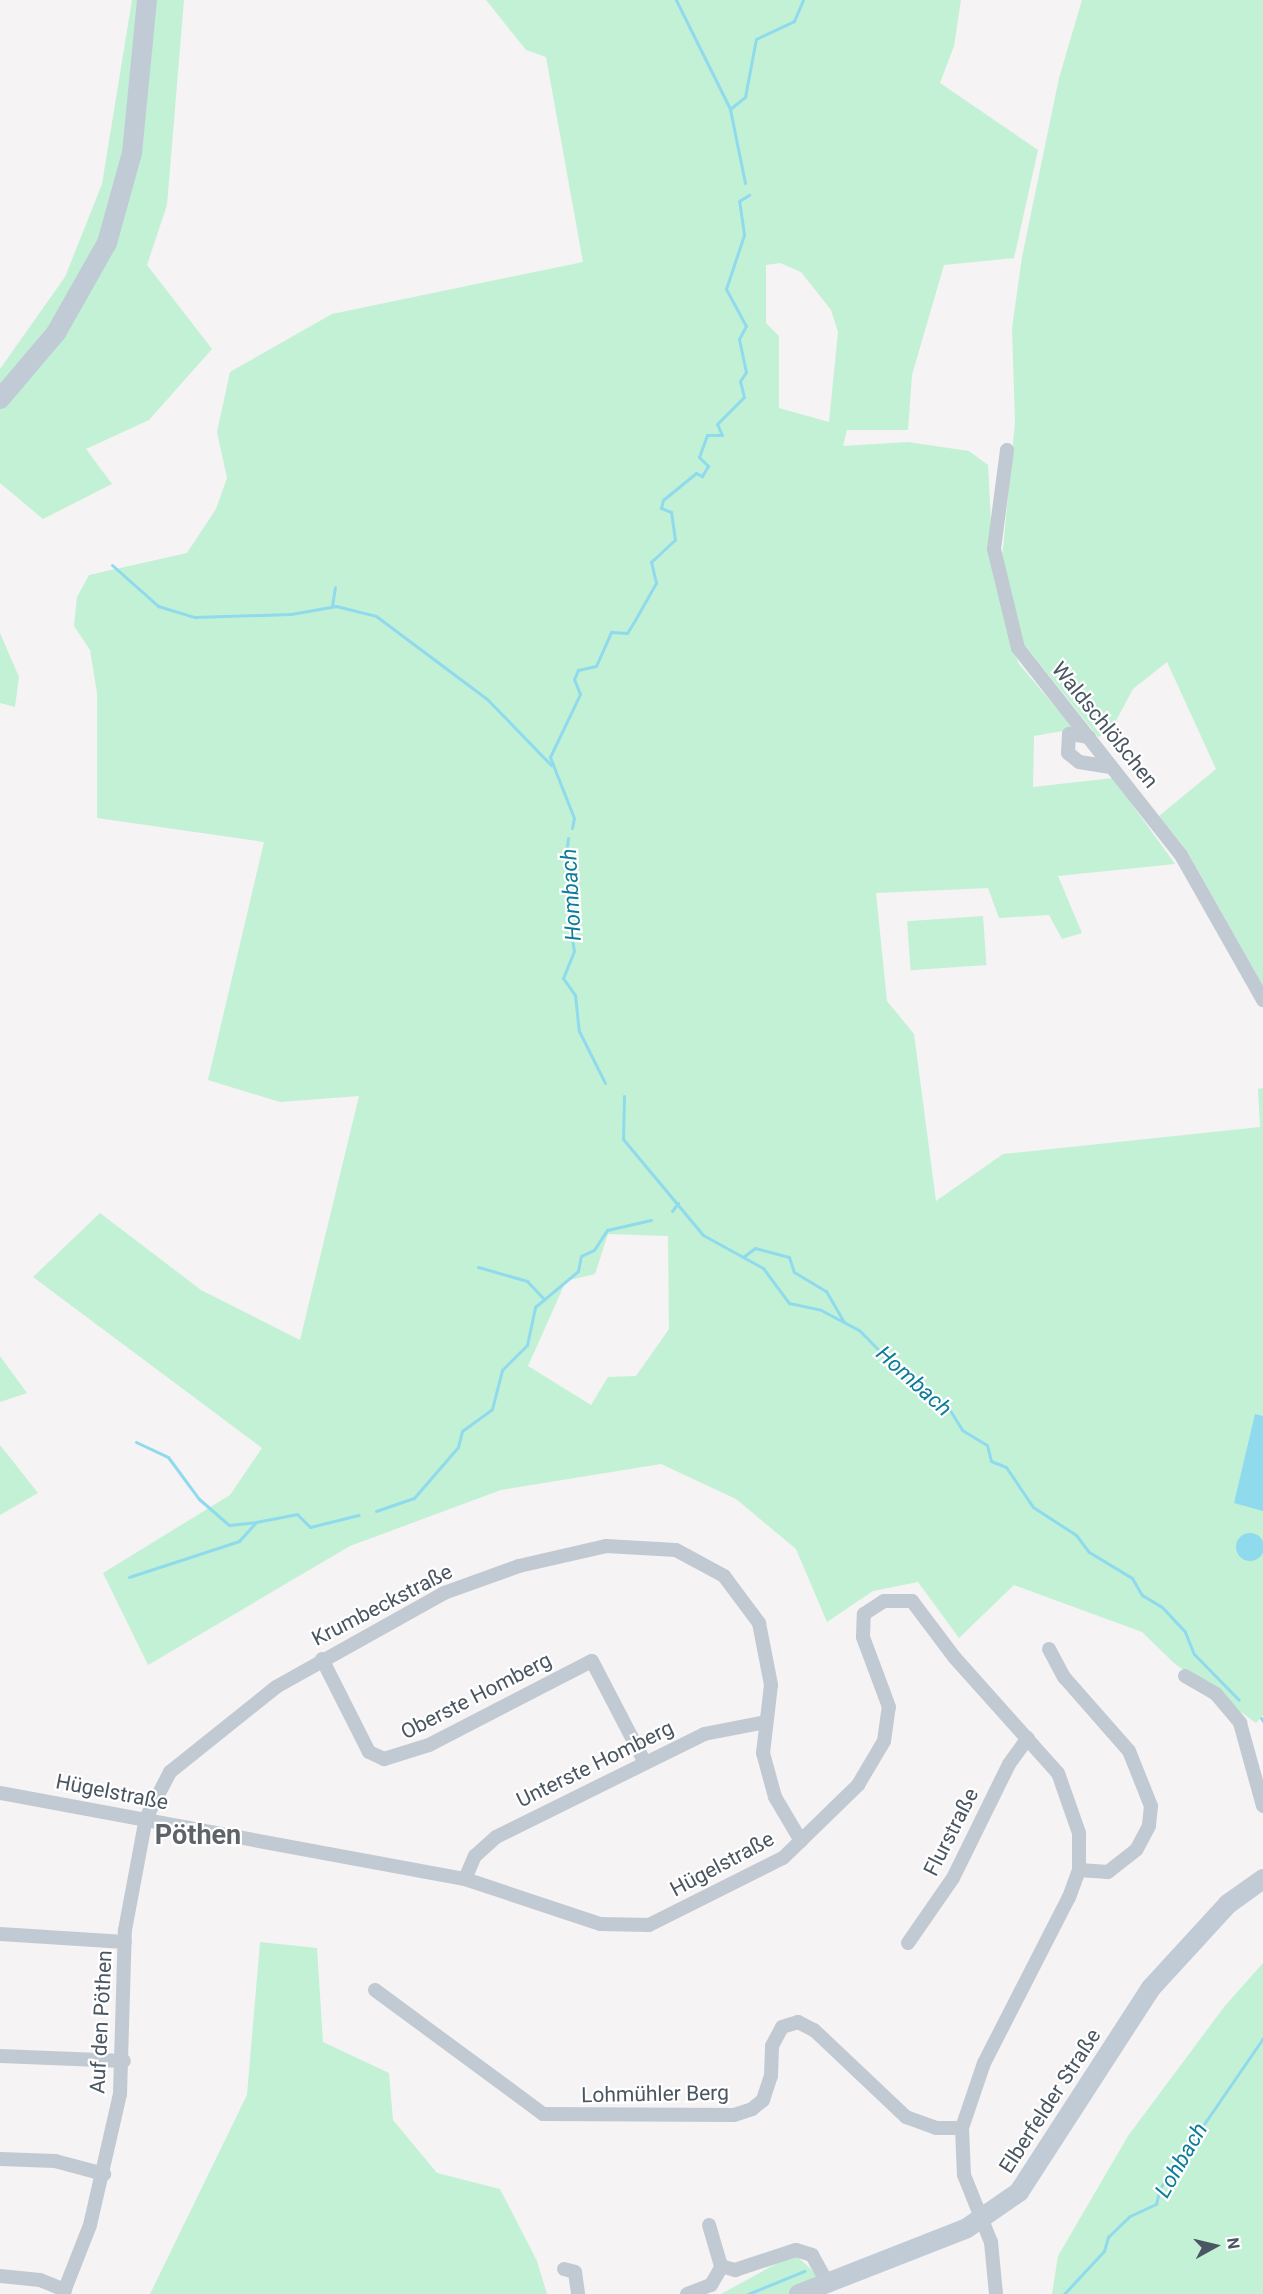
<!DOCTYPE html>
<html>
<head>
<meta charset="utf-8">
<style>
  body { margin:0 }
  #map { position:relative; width:1263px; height:2294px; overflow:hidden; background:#f5f3f3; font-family:Roboto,sans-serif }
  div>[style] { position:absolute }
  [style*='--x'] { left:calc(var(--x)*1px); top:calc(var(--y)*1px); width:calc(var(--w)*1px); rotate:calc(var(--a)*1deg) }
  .green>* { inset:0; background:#c3f1d5; transform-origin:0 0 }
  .water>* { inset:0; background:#90daee }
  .round { border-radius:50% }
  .stream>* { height:3px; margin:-1.5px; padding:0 1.5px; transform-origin:1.5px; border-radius:1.5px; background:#90daee }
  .street>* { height:14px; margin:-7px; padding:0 7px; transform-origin:7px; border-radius:7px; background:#c1cad2 }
  .secondary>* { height:20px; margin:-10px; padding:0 10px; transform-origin:10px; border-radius:10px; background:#c1cbd6 }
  span { translate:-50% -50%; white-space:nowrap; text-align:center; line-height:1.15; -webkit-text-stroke:4.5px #fff; paint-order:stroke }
  .street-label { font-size:21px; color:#4a5661 }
  .water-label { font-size:22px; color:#0c7c9b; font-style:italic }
  .district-label { font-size:27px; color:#5f6368; font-weight:700 }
  .north { position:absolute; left:1185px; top:2216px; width:60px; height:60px; -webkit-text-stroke:4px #fff; paint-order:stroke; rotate:82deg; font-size:16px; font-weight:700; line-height:24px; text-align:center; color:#4a5661 }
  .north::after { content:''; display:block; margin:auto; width:21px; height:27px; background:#4a5661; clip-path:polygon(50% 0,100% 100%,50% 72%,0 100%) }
</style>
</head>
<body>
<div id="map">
  <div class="green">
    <i style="clip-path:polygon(132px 0,184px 0,167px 205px,147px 265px,212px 349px,149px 420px,86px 449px,112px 484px,43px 519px,0 483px,0 369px,65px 277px,102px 184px)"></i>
    <i style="clip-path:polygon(evenodd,486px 0,961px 0,954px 46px,940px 83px,1038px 150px,1014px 258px,944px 265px,912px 375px,908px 430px,847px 430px,843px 446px,908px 442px,969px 451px,988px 465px,994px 578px,1012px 647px,1019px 664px,1074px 729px,1034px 736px,1033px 787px,1113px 778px,1175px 864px,1058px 876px,1082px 933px,1062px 939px,1049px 915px,999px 918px,988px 888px,876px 893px,887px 1001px,914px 1034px,936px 1201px,1003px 1154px,1260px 1127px,1258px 1089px,1263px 1088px,1263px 1715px,1256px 1723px,1174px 1663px,1142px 1632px,1014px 1585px,959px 1638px,918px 1582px,873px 1591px,827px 1622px,796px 1549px,736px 1499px,661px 1464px,501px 1490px,350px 1546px,148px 1665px,103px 1573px,230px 1495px,262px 1448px,33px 1277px,100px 1213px,201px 1290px,300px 1340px,359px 1096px,280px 1102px,208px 1080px,264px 842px,97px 818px,97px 693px,90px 650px,74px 626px,77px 597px,89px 575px,187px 553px,216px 509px,227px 478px,217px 432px,230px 372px,332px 314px,583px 262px,546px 57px,526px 50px,486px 0,780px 263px,801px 272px,831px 310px,838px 332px,829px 422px,779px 408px,779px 336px,766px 323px,766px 265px,780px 263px,486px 0,608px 1234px,668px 1236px,669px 1329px,636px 1376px,608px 1377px,591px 1405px,528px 1366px,566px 1281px,595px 1274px,608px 1234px)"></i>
    <i style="clip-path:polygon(1082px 0,1263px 0,1263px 986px,1187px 851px,1159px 816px,1216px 769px,1167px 662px,1133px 689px,1110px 732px,1098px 737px,1024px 644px,1001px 570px,1015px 422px,1012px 328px,1022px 257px,1059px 78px)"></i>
    <i style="clip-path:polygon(0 633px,19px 677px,15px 707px,0 703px)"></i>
    <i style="left:983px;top:916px;width:49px;height:76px;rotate:86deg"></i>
    <i style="clip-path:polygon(0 1356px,27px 1393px,0 1402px)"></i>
    <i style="clip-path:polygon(0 1445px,38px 1493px,0 1515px)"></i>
    <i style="clip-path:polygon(260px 1942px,317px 1948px,323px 2042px,389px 2073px,393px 2120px,437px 2173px,500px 2189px,537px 2261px,547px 2294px,150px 2294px,247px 2095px)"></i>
    <i style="clip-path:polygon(1263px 1963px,1263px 2294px,1052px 2294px,1058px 2256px,1128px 2136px,1224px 2007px)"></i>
    <i style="clip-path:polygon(794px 2254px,819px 2276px,822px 2294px,721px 2294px)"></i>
  </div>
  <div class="water">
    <i style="clip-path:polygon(1255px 1414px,1263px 1416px,1263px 1511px,1234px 1503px)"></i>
    <i class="round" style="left:1236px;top:1533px;width:28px;height:28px"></i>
  </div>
  <div class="stream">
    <i style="--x:676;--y:0;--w:122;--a:63.6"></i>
    <i style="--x:745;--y:183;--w:76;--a:-101.5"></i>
    <i style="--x:730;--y:109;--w:19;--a:-39"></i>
    <i style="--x:745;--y:97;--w:59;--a:-79.3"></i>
    <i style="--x:756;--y:39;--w:42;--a:-25.3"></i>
    <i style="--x:794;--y:21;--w:23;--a:-67"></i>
    <i style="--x:112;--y:565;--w:62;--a:41.7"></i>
    <i style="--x:158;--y:606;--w:39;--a:17"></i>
    <i style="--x:195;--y:617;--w:96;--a:-1.8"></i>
    <i style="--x:291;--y:614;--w:46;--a:-10.1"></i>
    <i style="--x:336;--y:606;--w:41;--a:14"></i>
    <i style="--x:376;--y:616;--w:139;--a:36.8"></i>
    <i style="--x:487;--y:699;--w:92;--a:45.9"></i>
    <i style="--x:332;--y:606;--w:19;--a:-81"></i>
    <i style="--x:572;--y:828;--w:10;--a:-79"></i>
    <i style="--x:574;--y:818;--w:66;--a:-111.5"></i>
    <i style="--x:550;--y:757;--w:70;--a:-64.5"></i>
    <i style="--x:580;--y:694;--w:16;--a:-112"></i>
    <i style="--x:574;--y:679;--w:10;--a:-66"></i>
    <i style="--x:578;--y:670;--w:18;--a:-13"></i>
    <i style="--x:596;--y:666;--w:37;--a:-66"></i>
    <i style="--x:611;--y:632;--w:16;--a:4"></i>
    <i style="--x:627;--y:633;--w:15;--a:-58"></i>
    <i style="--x:635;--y:620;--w:43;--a:-60.4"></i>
    <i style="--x:656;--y:583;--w:22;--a:-103"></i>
    <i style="--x:651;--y:562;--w:33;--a:-43"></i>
    <i style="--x:675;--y:540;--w:28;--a:-98"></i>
    <i style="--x:671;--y:512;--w:11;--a:-158"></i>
    <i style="--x:661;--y:508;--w:8;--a:-76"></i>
    <i style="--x:663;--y:500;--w:43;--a:-39.3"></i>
    <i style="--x:696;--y:473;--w:7;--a:27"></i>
    <i style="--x:702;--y:476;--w:12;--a:-59"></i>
    <i style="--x:708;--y:466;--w:13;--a:-135"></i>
    <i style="--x:699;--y:457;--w:23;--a:-70"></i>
    <i style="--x:707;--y:435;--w:15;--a:0"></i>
    <i style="--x:722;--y:435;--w:12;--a:-114"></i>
    <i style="--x:717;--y:424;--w:38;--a:-45"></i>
    <i style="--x:744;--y:397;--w:16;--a:-104"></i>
    <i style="--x:740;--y:381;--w:11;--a:-56"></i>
    <i style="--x:746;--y:372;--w:34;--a:-102"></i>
    <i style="--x:739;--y:339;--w:15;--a:-62"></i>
    <i style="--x:746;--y:326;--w:42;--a:-118.4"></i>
    <i style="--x:726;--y:289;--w:57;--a:-71.6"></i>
    <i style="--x:744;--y:235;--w:34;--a:-98"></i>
    <i style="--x:739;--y:201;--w:12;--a:-31"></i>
    <i style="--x:568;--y:838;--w:26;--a:97"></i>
    <i style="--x:565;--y:864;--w:20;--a:63"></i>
    <i style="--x:574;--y:882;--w:38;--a:97"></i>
    <i style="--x:569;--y:920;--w:31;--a:81"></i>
    <i style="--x:574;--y:951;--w:29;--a:112"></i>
    <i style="--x:563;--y:978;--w:21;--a:55"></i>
    <i style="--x:575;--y:995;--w:36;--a:84"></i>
    <i style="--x:579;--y:1031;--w:58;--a:63.4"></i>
    <i style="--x:624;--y:1096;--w:43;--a:91.3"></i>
    <i style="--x:623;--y:1139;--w:125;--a:50.2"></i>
    <i style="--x:703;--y:1235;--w:68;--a:28.8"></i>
    <i style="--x:763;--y:1268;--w:44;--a:53.4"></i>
    <i style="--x:789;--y:1303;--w:33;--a:12"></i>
    <i style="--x:821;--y:1310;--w:43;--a:27.8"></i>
    <i style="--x:859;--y:1330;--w:69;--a:45.6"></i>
    <i style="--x:907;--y:1379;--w:46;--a:32.7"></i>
    <i style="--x:946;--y:1404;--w:31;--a:58"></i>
    <i style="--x:962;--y:1430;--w:29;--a:31"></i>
    <i style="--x:987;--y:1445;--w:16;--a:76"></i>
    <i style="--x:991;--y:1461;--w:16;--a:22"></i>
    <i style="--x:1006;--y:1467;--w:48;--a:56"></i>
    <i style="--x:1033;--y:1507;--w:51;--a:33.1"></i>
    <i style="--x:1076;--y:1535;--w:21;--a:53"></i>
    <i style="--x:1089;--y:1552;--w:50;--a:31.2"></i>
    <i style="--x:1132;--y:1578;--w:20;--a:60"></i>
    <i style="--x:1142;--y:1595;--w:23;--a:31"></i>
    <i style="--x:1162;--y:1607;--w:34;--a:47"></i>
    <i style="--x:1185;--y:1632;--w:24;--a:68"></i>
    <i style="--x:1194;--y:1654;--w:64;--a:45.6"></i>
    <i style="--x:672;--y:1211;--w:10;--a:-53"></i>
    <i style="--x:743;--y:1257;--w:15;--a:-37"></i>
    <i style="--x:755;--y:1248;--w:35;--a:15"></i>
    <i style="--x:789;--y:1257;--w:16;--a:72"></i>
    <i style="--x:794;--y:1272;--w:37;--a:31"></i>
    <i style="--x:826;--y:1291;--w:36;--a:60"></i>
    <i style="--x:478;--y:1267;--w:51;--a:15.9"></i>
    <i style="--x:527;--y:1281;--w:25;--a:47"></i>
    <i style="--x:136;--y:1442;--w:35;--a:25"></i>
    <i style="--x:168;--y:1457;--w:52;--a:53.6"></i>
    <i style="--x:199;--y:1499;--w:40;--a:41"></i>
    <i style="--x:229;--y:1525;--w:27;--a:-6"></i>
    <i style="--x:376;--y:1511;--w:40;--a:-18.9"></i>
    <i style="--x:414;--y:1498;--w:67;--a:-49.2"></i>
    <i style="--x:458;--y:1447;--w:16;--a:-76"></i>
    <i style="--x:462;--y:1431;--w:37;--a:-36"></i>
    <i style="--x:492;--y:1409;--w:40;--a:-75.6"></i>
    <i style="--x:502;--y:1370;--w:35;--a:-45"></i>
    <i style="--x:527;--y:1345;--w:39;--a:-78"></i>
    <i style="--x:535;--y:1307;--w:56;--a:-39.9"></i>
    <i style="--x:578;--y:1271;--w:15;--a:-79"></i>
    <i style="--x:581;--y:1256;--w:14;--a:-25"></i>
    <i style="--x:594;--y:1250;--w:24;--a:-57"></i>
    <i style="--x:607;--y:1230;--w:45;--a:-12.8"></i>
    <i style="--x:129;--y:1577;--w:116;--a:-18.1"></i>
    <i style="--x:239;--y:1541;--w:25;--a:-48"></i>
    <i style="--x:256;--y:1522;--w:42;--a:-11"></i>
    <i style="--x:297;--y:1514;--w:18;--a:45"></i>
    <i style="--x:310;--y:1527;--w:50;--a:-13.8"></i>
    <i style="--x:1261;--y:1718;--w:4;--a:56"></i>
    <i style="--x:748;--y:2294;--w:61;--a:-22.3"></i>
    <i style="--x:1064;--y:2294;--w:59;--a:-47.1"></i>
    <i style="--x:1104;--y:2251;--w:15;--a:-74"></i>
    <i style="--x:1108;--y:2237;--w:30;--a:-44"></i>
    <i style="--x:1130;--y:2216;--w:29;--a:-25"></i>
    <i style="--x:1156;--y:2204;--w:16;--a:-76"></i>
    <i style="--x:1160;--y:2188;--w:182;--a:-55.5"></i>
  </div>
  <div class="street">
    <i style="--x:1007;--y:450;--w:100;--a:97.5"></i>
    <i style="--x:994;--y:549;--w:102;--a:76.4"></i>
    <i style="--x:1018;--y:648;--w:263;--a:51.8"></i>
    <i style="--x:1181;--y:855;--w:167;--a:60.5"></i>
    <i style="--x:1089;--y:737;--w:20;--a:-171"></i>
    <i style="--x:1069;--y:734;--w:19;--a:93"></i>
    <i style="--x:1068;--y:753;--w:14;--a:39"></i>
    <i style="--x:1079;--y:762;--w:32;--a:9"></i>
    <i style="--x:1049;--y:1649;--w:32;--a:62"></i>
    <i style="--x:1064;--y:1677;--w:98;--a:48.7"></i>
    <i style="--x:1129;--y:1751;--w:59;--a:68.2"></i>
    <i style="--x:1151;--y:1806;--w:20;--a:96"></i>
    <i style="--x:1149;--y:1826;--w:27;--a:118"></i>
    <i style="--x:1136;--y:1850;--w:36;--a:142"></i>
    <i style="--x:1108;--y:1872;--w:29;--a:-176"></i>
    <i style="--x:322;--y:1659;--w:104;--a:63.2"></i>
    <i style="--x:369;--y:1752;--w:17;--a:25"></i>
    <i style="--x:384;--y:1759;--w:47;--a:-17.3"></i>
    <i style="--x:429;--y:1745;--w:183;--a:-27.3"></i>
    <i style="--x:592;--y:1661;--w:113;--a:62.5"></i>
    <i style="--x:1185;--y:1676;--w:36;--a:30"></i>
    <i style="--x:1216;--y:1694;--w:38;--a:50"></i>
    <i style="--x:1240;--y:1723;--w:86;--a:74.5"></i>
    <i style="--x:0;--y:1793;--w:473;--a:10.5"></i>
    <i style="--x:465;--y:1879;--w:142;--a:18.4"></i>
    <i style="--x:600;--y:1924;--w:49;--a:1.2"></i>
    <i style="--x:649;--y:1925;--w:150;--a:-26.6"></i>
    <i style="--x:783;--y:1858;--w:105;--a:-44.2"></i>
    <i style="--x:858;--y:1785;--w:51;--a:-59.4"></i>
    <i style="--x:884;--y:1741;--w:34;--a:-82"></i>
    <i style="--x:889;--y:1707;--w:75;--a:-110.4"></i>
    <i style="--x:863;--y:1637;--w:23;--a:-88"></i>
    <i style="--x:864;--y:1614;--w:24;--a:-33"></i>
    <i style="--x:884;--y:1601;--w:28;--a:0"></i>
    <i style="--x:912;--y:1601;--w:71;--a:53"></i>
    <i style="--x:955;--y:1658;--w:154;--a:48.2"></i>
    <i style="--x:1058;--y:1773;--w:64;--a:70.7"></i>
    <i style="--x:1079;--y:1833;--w:37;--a:90"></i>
    <i style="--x:1079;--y:1870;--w:29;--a:110"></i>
    <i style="--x:1069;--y:1897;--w:186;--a:117.1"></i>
    <i style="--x:984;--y:2063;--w:69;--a:108.7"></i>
    <i style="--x:962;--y:2128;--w:47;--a:87.6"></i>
    <i style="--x:964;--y:2175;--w:72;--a:68.1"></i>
    <i style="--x:991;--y:2242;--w:52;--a:84.5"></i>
    <i style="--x:465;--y:1879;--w:25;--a:-67"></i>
    <i style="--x:475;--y:1856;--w:28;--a:-42"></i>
    <i style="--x:496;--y:1837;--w:232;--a:-26.3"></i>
    <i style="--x:704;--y:1734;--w:63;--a:-11"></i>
    <i style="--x:0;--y:1934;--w:125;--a:3.7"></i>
    <i style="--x:908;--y:1943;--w:79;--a:-55.3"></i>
    <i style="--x:953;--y:1878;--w:127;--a:-63.8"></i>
    <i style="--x:1009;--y:1764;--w:32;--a:-54"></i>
    <i style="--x:375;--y:1990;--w:209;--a:36.4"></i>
    <i style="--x:543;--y:2114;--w:191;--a:0.3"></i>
    <i style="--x:734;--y:2115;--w:19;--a:-18"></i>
    <i style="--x:752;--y:2109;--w:14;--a:-39"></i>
    <i style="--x:763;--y:2100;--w:25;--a:-72"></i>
    <i style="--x:771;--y:2076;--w:30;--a:-88"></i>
    <i style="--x:772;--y:2046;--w:21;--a:-62"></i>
    <i style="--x:782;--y:2027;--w:17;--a:-17"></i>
    <i style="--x:798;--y:2022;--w:18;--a:27"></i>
    <i style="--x:814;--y:2030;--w:127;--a:43.4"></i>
    <i style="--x:906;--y:2117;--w:32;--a:20"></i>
    <i style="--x:936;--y:2128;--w:26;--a:0"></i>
    <i style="--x:0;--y:2056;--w:124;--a:2.3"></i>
    <i style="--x:0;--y:2159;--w:55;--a:2.1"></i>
    <i style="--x:55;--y:2161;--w:51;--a:14.9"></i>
    <i style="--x:709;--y:2225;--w:43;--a:73.7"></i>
    <i style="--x:721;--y:2266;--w:15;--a:16"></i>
    <i style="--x:735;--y:2270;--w:64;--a:-18.2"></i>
    <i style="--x:796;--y:2250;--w:17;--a:17"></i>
    <i style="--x:812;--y:2255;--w:31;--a:61"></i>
    <i style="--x:564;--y:2269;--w:11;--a:15"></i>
    <i style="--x:575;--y:2272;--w:22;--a:82"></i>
    <i style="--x:0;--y:2276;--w:40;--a:5.7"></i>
    <i style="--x:40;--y:2280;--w:27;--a:22"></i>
    <i style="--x:63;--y:2294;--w:74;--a:-68.6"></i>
    <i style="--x:90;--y:2225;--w:134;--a:-77.1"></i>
    <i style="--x:120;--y:2094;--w:164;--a:-88.3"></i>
    <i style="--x:125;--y:1930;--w:114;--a:-79.4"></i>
    <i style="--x:146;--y:1818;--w:52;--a:-62.4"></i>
    <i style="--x:170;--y:1772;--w:136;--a:-38.7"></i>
    <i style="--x:276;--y:1687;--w:193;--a:-29.2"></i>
    <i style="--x:444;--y:1593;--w:80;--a:-19.8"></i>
    <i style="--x:519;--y:1566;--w:89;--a:-12.9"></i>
    <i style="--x:606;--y:1546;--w:70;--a:3.3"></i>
    <i style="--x:676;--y:1550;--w:55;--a:28.4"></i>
    <i style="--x:724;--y:1576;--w:59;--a:53.3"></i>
    <i style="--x:759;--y:1623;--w:63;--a:79"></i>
    <i style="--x:771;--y:1685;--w:68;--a:96.7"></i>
    <i style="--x:763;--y:1753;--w:46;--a:74.7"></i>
    <i style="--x:775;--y:1797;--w:51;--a:59.4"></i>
    <i style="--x:687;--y:2294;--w:26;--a:-21"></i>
    <i style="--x:711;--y:2285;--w:22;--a:-60"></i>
  </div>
  <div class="secondary">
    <i style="--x:0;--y:399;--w:87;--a:-49.7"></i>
    <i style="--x:56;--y:333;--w:103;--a:-60.5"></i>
    <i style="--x:107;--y:243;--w:93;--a:-74.5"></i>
    <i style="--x:132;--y:153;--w:154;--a:-84.4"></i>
    <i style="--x:799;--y:2294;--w:180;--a:-21.4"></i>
    <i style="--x:967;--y:2228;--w:63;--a:-34.7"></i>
    <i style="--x:1019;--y:2192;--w:243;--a:-57.1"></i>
    <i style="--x:1151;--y:1988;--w:114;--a:-47.5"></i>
    <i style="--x:1228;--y:1904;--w:43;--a:-35.5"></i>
  </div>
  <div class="street-label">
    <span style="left:1105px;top:725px;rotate:51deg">Waldschlößchen</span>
    <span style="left:382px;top:1605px;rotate:-27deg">Krumbeckstraße</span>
    <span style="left:476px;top:1696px;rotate:-27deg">Oberste Homberg</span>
    <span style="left:595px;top:1764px;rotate:-26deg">Unterste Homberg</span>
    <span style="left:112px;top:1792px;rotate:11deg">Hügelstraße</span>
    <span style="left:951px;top:1832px;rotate:-63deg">Flurstraße</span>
    <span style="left:722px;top:1864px;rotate:-28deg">Hügelstraße</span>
    <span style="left:101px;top:2022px;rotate:-87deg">Auf den Pöthen</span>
    <span style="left:655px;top:2094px;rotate:-1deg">Lohmühler Berg</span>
    <span style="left:1050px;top:2101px;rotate:-57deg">Elberfelder Straße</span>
  </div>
  <div class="water-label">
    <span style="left:571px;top:895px;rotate:-93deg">Hombach</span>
    <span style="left:914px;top:1381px;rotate:42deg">Hombach</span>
    <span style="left:1181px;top:2160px;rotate:-60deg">Lohbach</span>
  </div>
  <div class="district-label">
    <span style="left:198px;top:1836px">Pöthen</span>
  </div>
  <div class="north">N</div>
</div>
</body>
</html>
